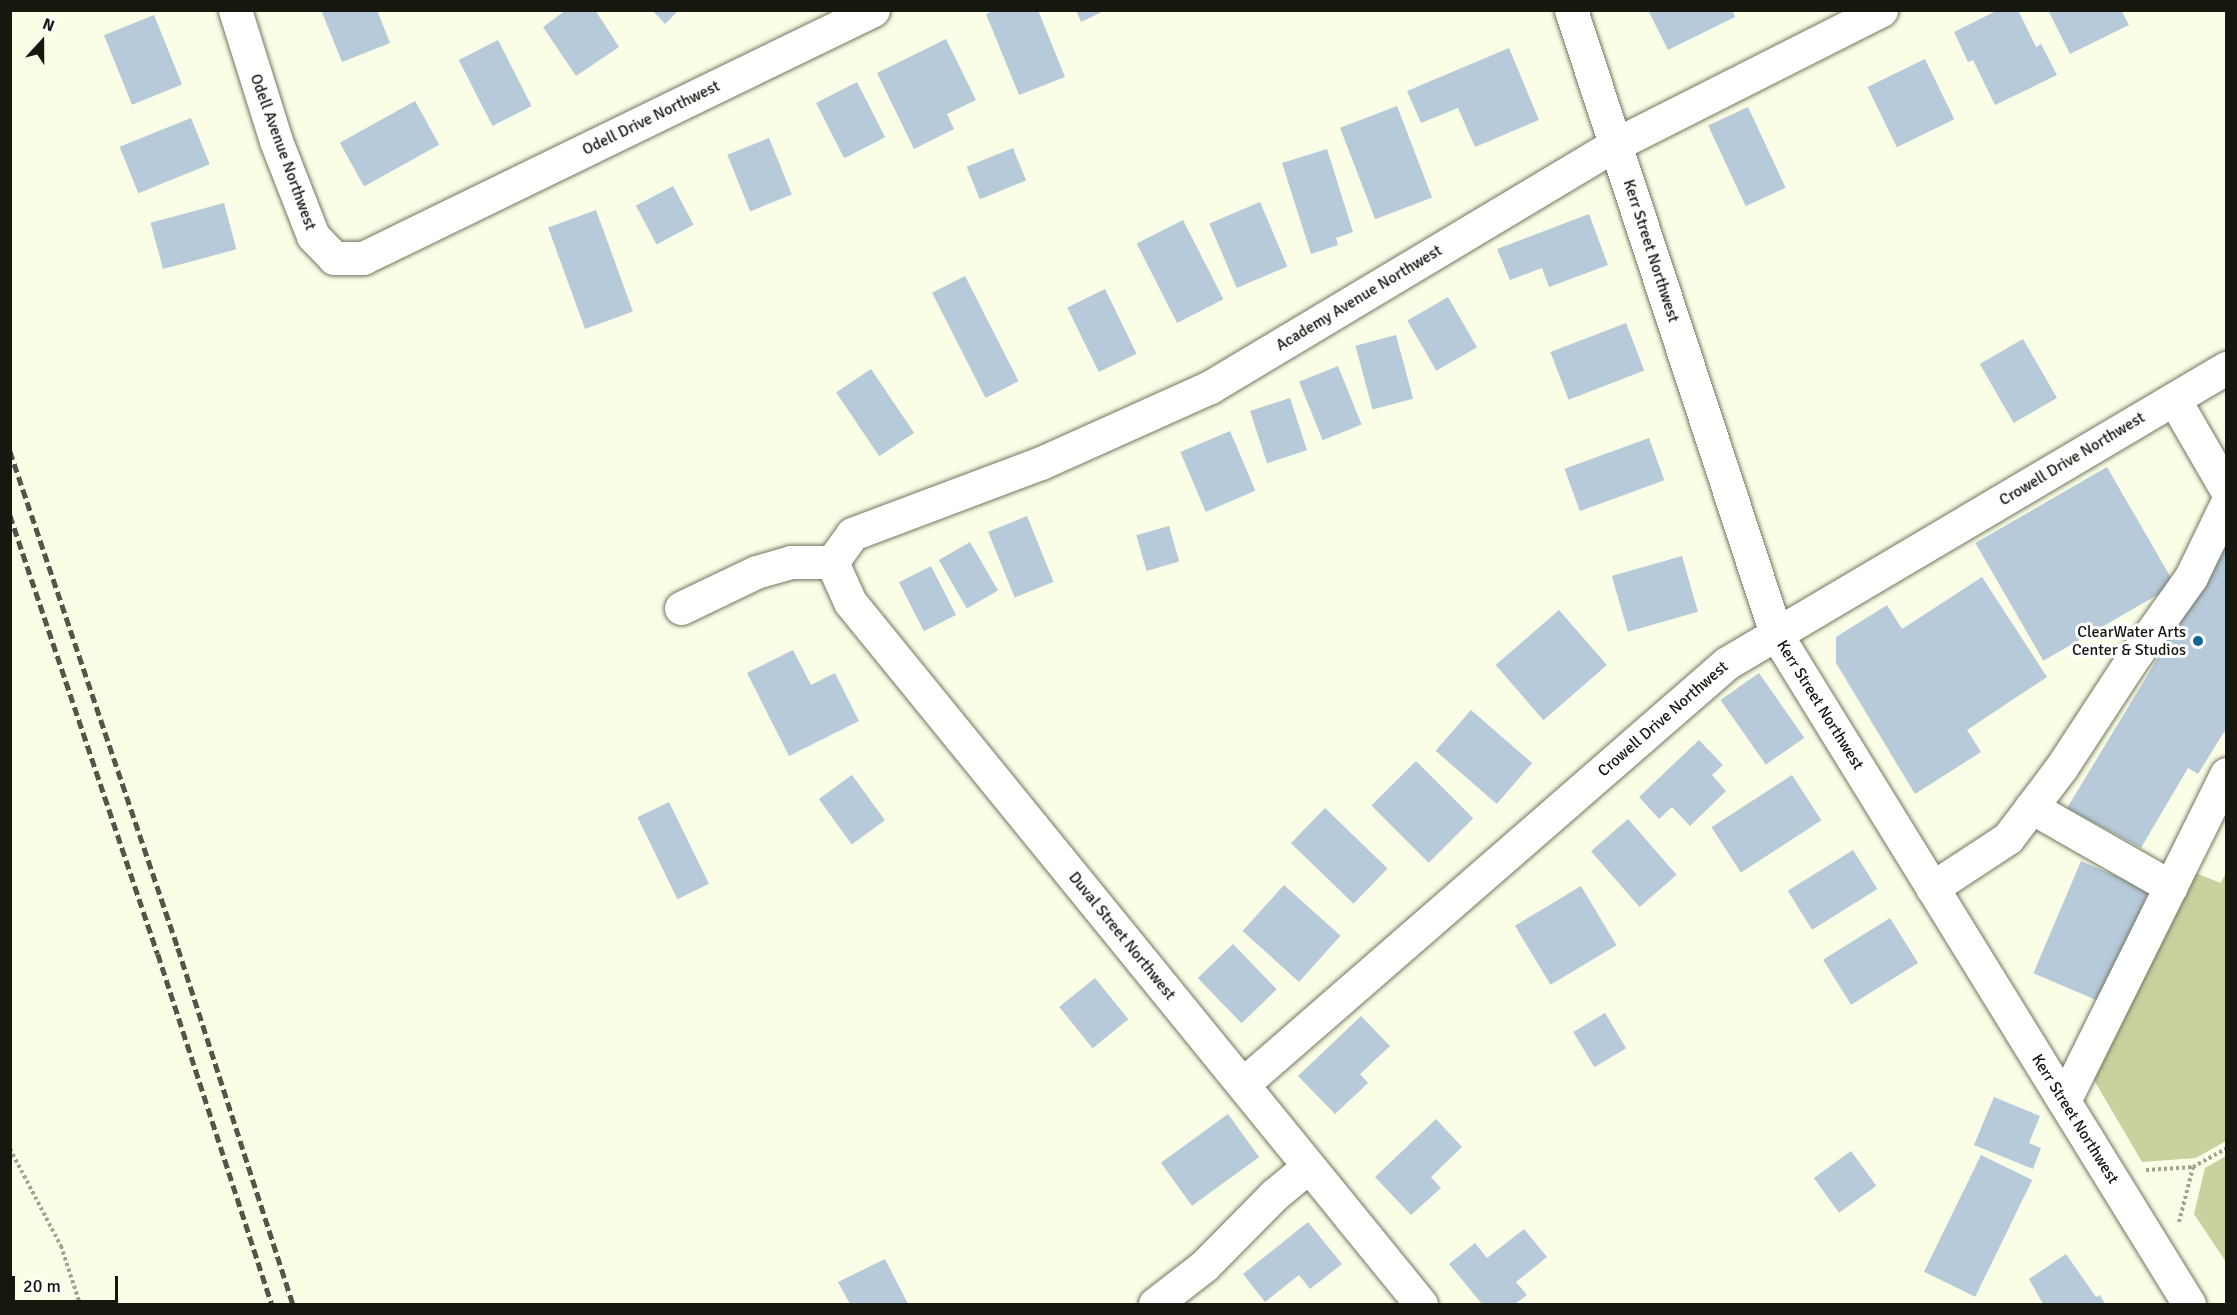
<!DOCTYPE html>
<html>
<head>
<meta charset="utf-8">
<style>
  body { margin:0 }
  #map { position:relative; width:2237px; height:1315px; overflow:hidden; background:#fafee6; font-family:Signika,sans-serif }
  div>[style] { position:absolute }
  [style*='--x'] { left:calc(var(--x)*1px); top:calc(var(--y)*1px); width:calc(var(--w)*1px); rotate:calc(var(--a)*1deg) }
  .green>* { inset:0; background:#cbd19e }
  .building>* { inset:0; background:#b6cada; transform-origin:0 0 }
  .path>* { height:4px; margin-top:-2px; transform-origin:0; background:repeating-linear-gradient(90deg,#a0a391 0 3px,transparent 0 6px) }
  .roads { filter:drop-shadow(0 0 2px #727560) drop-shadow(0 0 2px #727560) }
  .minor>* { height:33px; margin:-16.5px; padding:0 16.5px; transform-origin:16.5px; border-radius:16.5px; background:#fff }
  .rail>* { height:4.5px; margin-top:-2.25px; transform-origin:0; background:repeating-linear-gradient(90deg,#535549 0 9px,transparent 0 13.5px) }
  .dots>* { width:16px; height:16px; translate:-50% -50%; box-sizing:border-box; border:3px solid #fff; border-radius:50% }
  span { translate:-50% -50%; white-space:nowrap; text-align:center; line-height:1.15; -webkit-text-stroke:6px #fff; paint-order:stroke }
  .street-label { font-size:16px; color:#16170f }
  .poi-label { font-size:16px; color:#16170f }
  .right { translate:-100% -50%; text-align:right }
  .frame { position:absolute; inset:0; border:12px solid #16170f; pointer-events:none }
  .north { position:absolute; left:12px; top:12px; width:60px; height:60px; -webkit-text-stroke:4px #fff; paint-order:stroke; rotate:21deg; font-size:16px; font-weight:700; line-height:24px; text-align:center; color:#16170f }
  .north::after { content:''; display:block; margin:auto; width:21px; height:27px; background:#16170f; clip-path:polygon(50% 0,100% 100%,50% 72%,0 100%) }
  .scale { position:absolute; left:12px; top:1276px; width:106px; height:27px; box-sizing:border-box; border:3px solid #16170f; border-top:0; padding-left:8px; font-size:18px; line-height:21px; white-space:nowrap; color:#16170f; -webkit-text-stroke:4px #fff; paint-order:stroke }
</style>
</head>
<body>
<div id="map">
  <div class="green">
    <i style="clip-path:polygon(2193px 872px,2221px 883px,2226px 872px,2226px 1141px,2196px 1158px,2142px 1162px,2094px 1080px)"></i>
    <i style="clip-path:polygon(2226px 1156px,2226px 1262px,2194px 1214px,2205px 1168px)"></i>
  </div>
  <div class="building">
    <i style="clip-path:polygon(321px 10px,377px 10px,390px 43px,342px 62px)"></i>
    <i style="clip-path:polygon(566px 10px,595px 10px,619px 47px,576px 76px,543px 27px)"></i>
    <i style="clip-path:polygon(652px 10px,679px 10px,665px 24px)"></i>
    <i style="clip-path:polygon(995px 10px,1038px 10px,1065px 77px,1019px 95px,986px 14px)"></i>
    <i style="clip-path:polygon(1076px 10px,1106px 10px,1081px 22px)"></i>
    <i style="clip-path:polygon(1648px 10px,1732px 10px,1735px 17px,1668px 50px)"></i>
    <i style="clip-path:polygon(1998px 10px,2018px 10px,2036px 47px,2041px 44px,2057px 75px,1995px 105px,1973px 60px,1968px 62px,1954px 32px)"></i>
    <i style="clip-path:polygon(2048px 10px,2121px 10px,2129px 25px,2070px 54px)"></i>
    <i style="left:154px;top:15px;width:75px;height:54px;rotate:68deg"></i>
    <i style="clip-path:polygon(946px 39px,976px 100px,947px 114px,954px 129px,914px 149px,877px 73px)"></i>
    <i style="left:498px;top:40px;width:74px;height:44px;rotate:63deg"></i>
    <i style="clip-path:polygon(1509px 48px,1539px 120px,1475px 147px,1458px 108px,1421px 123px,1407px 91px)"></i>
    <i style="left:1925px;top:59px;width:67px;height:64px;rotate:64deg"></i>
    <i style="left:857px;top:82px;width:62px;height:46px;rotate:63deg"></i>
    <i style="left:415px;top:101px;width:50px;height:86px;rotate:61deg"></i>
    <i style="left:1397px;top:106px;width:98px;height:61px;rotate:69deg"></i>
    <i style="left:1748px;top:107px;width:89px;height:44px;rotate:65deg"></i>
    <i style="left:191px;top:118px;width:50px;height:77px;rotate:68deg"></i>
    <i style="left:769px;top:138px;width:61px;height:45px;rotate:68deg"></i>
    <i style="left:1013px;top:148px;width:35px;height:50px;rotate:68deg"></i>
    <i style="clip-path:polygon(1327px 149px,1353px 232px,1336px 238px,1338px 245px,1311px 254px,1282px 163px)"></i>
    <i style="left:673px;top:186px;width:44px;height:42px;rotate:62deg"></i>
    <i style="left:1260px;top:202px;width:70px;height:55px;rotate:67deg"></i>
    <i style="left:224px;top:203px;width:48px;height:76px;rotate:75deg"></i>
    <i style="left:596px;top:210px;width:108px;height:51px;rotate:70deg"></i>
    <i style="clip-path:polygon(1589px 214px,1608px 265px,1549px 287px,1542px 268px,1510px 280px,1497px 249px)"></i>
    <i style="left:1183px;top:220px;width:89px;height:52px;rotate:63deg"></i>
    <i style="left:965px;top:276px;width:118px;height:37px;rotate:63deg"></i>
    <i style="left:1105px;top:289px;width:72px;height:42px;rotate:64deg"></i>
    <i style="left:1448px;top:297px;width:58px;height:47px;rotate:60deg"></i>
    <i style="left:1626px;top:323px;width:51px;height:81px;rotate:69deg"></i>
    <i style="left:1396px;top:335px;width:66px;height:42px;rotate:75deg"></i>
    <i style="left:2023px;top:339px;width:68px;height:50px;rotate:60deg"></i>
    <i style="left:1338px;top:366px;width:63px;height:42px;rotate:68deg"></i>
    <i style="left:871px;top:369px;width:77px;height:42px;rotate:56deg"></i>
    <i style="left:1290px;top:398px;width:55px;height:42px;rotate:72deg"></i>
    <i style="left:1230px;top:431px;width:65px;height:54px;rotate:67deg"></i>
    <i style="left:1649px;top:438px;width:45px;height:90px;rotate:70deg"></i>
    <i style="left:2107px;top:467px;width:136px;height:152px;rotate:60deg"></i>
    <i style="left:1027px;top:516px;width:71px;height:42px;rotate:68deg"></i>
    <i style="clip-path:polygon(2226px 524px,2226px 733px,2224px 732px,2198px 774px,2188px 768px,2141px 848px,2067px 808px,2224px 549px,2215px 543px)"></i>
    <i style="left:1169px;top:526px;width:37px;height:34px;rotate:74deg"></i>
    <i style="left:970px;top:542px;width:56px;height:36px;rotate:60deg"></i>
    <i style="left:1682px;top:556px;width:58px;height:73px;rotate:74deg"></i>
    <i style="left:931px;top:566px;width:55px;height:36px;rotate:63deg"></i>
    <i style="clip-path:polygon(1982px 577px,2047px 677px,1967px 730px,1981px 752px,1915px 794px,1836px 663px,1836px 637px,1887px 605px,1902px 629px)"></i>
    <i style="left:1559px;top:610px;width:73px;height:84px;rotate:49deg"></i>
    <i style="clip-path:polygon(793px 650px,811px 685px,835px 673px,859px 721px,789px 756px,747px 673px)"></i>
    <i style="left:1759px;top:673px;width:79px;height:47px;rotate:55deg"></i>
    <i style="left:1471px;top:710px;width:81px;height:54px;rotate:41deg"></i>
    <i style="clip-path:polygon(1699px 740px,1723px 765px,1712px 775px,1726px 791px,1690px 826px,1672px 807px,1659px 819px,1639px 797px)"></i>
    <i style="left:1416px;top:761px;width:81px;height:63px;rotate:45deg"></i>
    <i style="left:852px;top:775px;width:56px;height:41px;rotate:54deg"></i>
    <i style="left:1792px;top:775px;width:54px;height:96px;rotate:57deg"></i>
    <i style="left:669px;top:802px;width:91px;height:35px;rotate:64deg"></i>
    <i style="left:1325px;top:808px;width:87px;height:49px;rotate:44deg"></i>
    <i style="left:1628px;top:819px;width:74px;height:49px;rotate:49deg"></i>
    <i style="left:1853px;top:850px;width:46px;height:77px;rotate:58deg"></i>
    <i style="left:2081px;top:861px;width:74px;height:122px;rotate:23deg"></i>
    <i style="left:1284px;top:885px;width:76px;height:62px;rotate:42deg"></i>
    <i style="left:1581px;top:886px;width:69px;height:77px;rotate:59deg"></i>
    <i style="left:1890px;top:918px;width:53px;height:79px;rotate:58deg"></i>
    <i style="left:1233px;top:944px;width:63px;height:49px;rotate:46deg"></i>
    <i style="left:1095px;top:978px;width:53px;height:46px;rotate:51deg"></i>
    <i style="left:1605px;top:1013px;width:41px;height:37px;rotate:59deg"></i>
    <i style="clip-path:polygon(1361px 1016px,1390px 1046px,1360px 1074px,1368px 1083px,1335px 1114px,1298px 1076px)"></i>
    <i style="clip-path:polygon(1994px 1097px,2040px 1116px,2029px 1143px,2041px 1148px,2033px 1169px,1974px 1145px)"></i>
    <i style="left:1228px;top:1114px;width:53px;height:83px;rotate:54deg"></i>
    <i style="clip-path:polygon(1436px 1119px,1462px 1147px,1431px 1177px,1441px 1188px,1411px 1215px,1375px 1177px)"></i>
    <i style="left:1851px;top:1151px;width:43px;height:46px;rotate:54deg"></i>
    <i style="left:1981px;top:1155px;width:57px;height:130px;rotate:26deg"></i>
    <i style="clip-path:polygon(1308px 1222px,1342px 1264px,1310px 1289px,1299px 1275px,1265px 1302px,1243px 1274px)"></i>
    <i style="clip-path:polygon(1524px 1229px,1547px 1257px,1516px 1282px,1527px 1295px,1515px 1304px,1482px 1304px,1449px 1264px,1475px 1243px,1487px 1258px)"></i>
    <i style="clip-path:polygon(2066px 1254px,2096px 1297px,2100px 1295px,2105px 1304px,2043px 1304px,2029px 1279px)"></i>
    <i style="clip-path:polygon(885px 1259px,908px 1304px,850px 1304px,838px 1282px)"></i>
  </div>
  <div class="path">
    <i style="--x:10;--y:1149;--w:110;--a:62.3"></i>
    <i style="--x:61;--y:1246;--w:61;--a:71.9"></i>
    <i style="--x:2146;--y:1170;--w:47;--a:-3.7"></i>
    <i style="--x:2179;--y:1222;--w:57;--a:-75.7"></i>
    <i style="--x:2193;--y:1167;--w:38;--a:-29"></i>
  </div>
  <div class="roads">
    <div class="minor">
      <i style="--x:235;--y:10;--w:137;--a:72.6"></i>
      <i style="--x:276;--y:141;--w:102;--a:68.7"></i>
      <i style="--x:313;--y:236;--w:30;--a:46"></i>
      <i style="--x:334;--y:258;--w:29;--a:0"></i>
      <i style="--x:363;--y:258;--w:567;--a:-25.93"></i>
      <i style="--x:1571;--y:10;--w:657;--a:71.81"></i>
      <i style="--x:1776;--y:634;--w:787;--a:58.35"></i>
      <i style="--x:2174;--y:399;--w:104;--a:60"></i>
      <i style="--x:832;--y:562;--w:34;--a:-54"></i>
      <i style="--x:852;--y:534;--w:202;--a:-20.6"></i>
      <i style="--x:1041;--y:463;--w:185;--a:-24.2"></i>
      <i style="--x:1210;--y:387;--w:473;--a:-30.9"></i>
      <i style="--x:1616;--y:144;--w:297;--a:-26.8"></i>
      <i style="--x:832;--y:562;--w:44;--a:65.8"></i>
      <i style="--x:850;--y:602;--w:905;--a:50.88"></i>
      <i style="--x:681;--y:608;--w:83;--a:-25.6"></i>
      <i style="--x:756;--y:572;--w:36;--a:-16"></i>
      <i style="--x:791;--y:562;--w:41;--a:0"></i>
      <i style="--x:2031;--y:807;--w:161;--a:29.7"></i>
      <i style="--x:1932;--y:888;--w:91;--a:-33.3"></i>
      <i style="--x:2008;--y:838;--w:88;--a:-52.9"></i>
      <i style="--x:2061;--y:768;--w:124;--a:-56.8"></i>
      <i style="--x:2129;--y:664;--w:107;--a:-54.5"></i>
      <i style="--x:2191;--y:577;--w:80;--a:-64.1"></i>
      <i style="--x:1243;--y:1084;--w:641;--a:-41.02"></i>
      <i style="--x:1727;--y:663;--w:580;--a:-30.59"></i>
      <i style="--x:2064;--y:1101;--w:365;--a:-63.6"></i>
      <i style="--x:1155;--y:1304;--w:62;--a:-37.8"></i>
      <i style="--x:1204;--y:1266;--w:100;--a:-45.4"></i>
      <i style="--x:1274;--y:1195;--w:45;--a:-39.6"></i>
    </div>
  </div>
  <div class="rail">
    <i style="--x:10;--y:451;--w:525;--a:71.32"></i>
    <i style="--x:178;--y:948;--w:374;--a:72.1"></i>
    <i style="--x:10;--y:515;--w:463;--a:71.4"></i>
    <i style="--x:158;--y:954;--w:368;--a:72"></i>
  </div>
  <div class="dots">
    <i style="left:2198px;top:641px;background:#126798"></i>
  </div>
  <div class="street-label">
    <span style="left:651px;top:118px;rotate:-26deg">Odell Drive Northwest</span>
    <span style="left:283px;top:152px;rotate:70deg">Odell Avenue Northwest</span>
    <span style="left:1651px;top:251px;rotate:72deg">Kerr Street Northwest</span>
    <span style="left:1359px;top:298px;rotate:-31deg">Academy Avenue Northwest</span>
    <span style="left:2072px;top:459px;rotate:-31deg">Crowell Drive Northwest</span>
    <span style="left:1820px;top:705px;rotate:58deg">Kerr Street Northwest</span>
    <span style="left:1663px;top:719px;rotate:-41deg">Crowell Drive Northwest</span>
    <span style="left:1122px;top:936px;rotate:51deg">Duval Street Northwest</span>
    <span style="left:2075px;top:1119px;rotate:58deg">Kerr Street Northwest</span>
  </div>
  <div class="poi-label">
    <span class="right" style="left:2186px;top:641px">ClearWater Arts<br>Center &amp; Studios</span>
  </div>
  <div class="frame"></div>
  <div class="north">N</div>
  <div class="scale">20 m</div>
</div>
</body>
</html>
